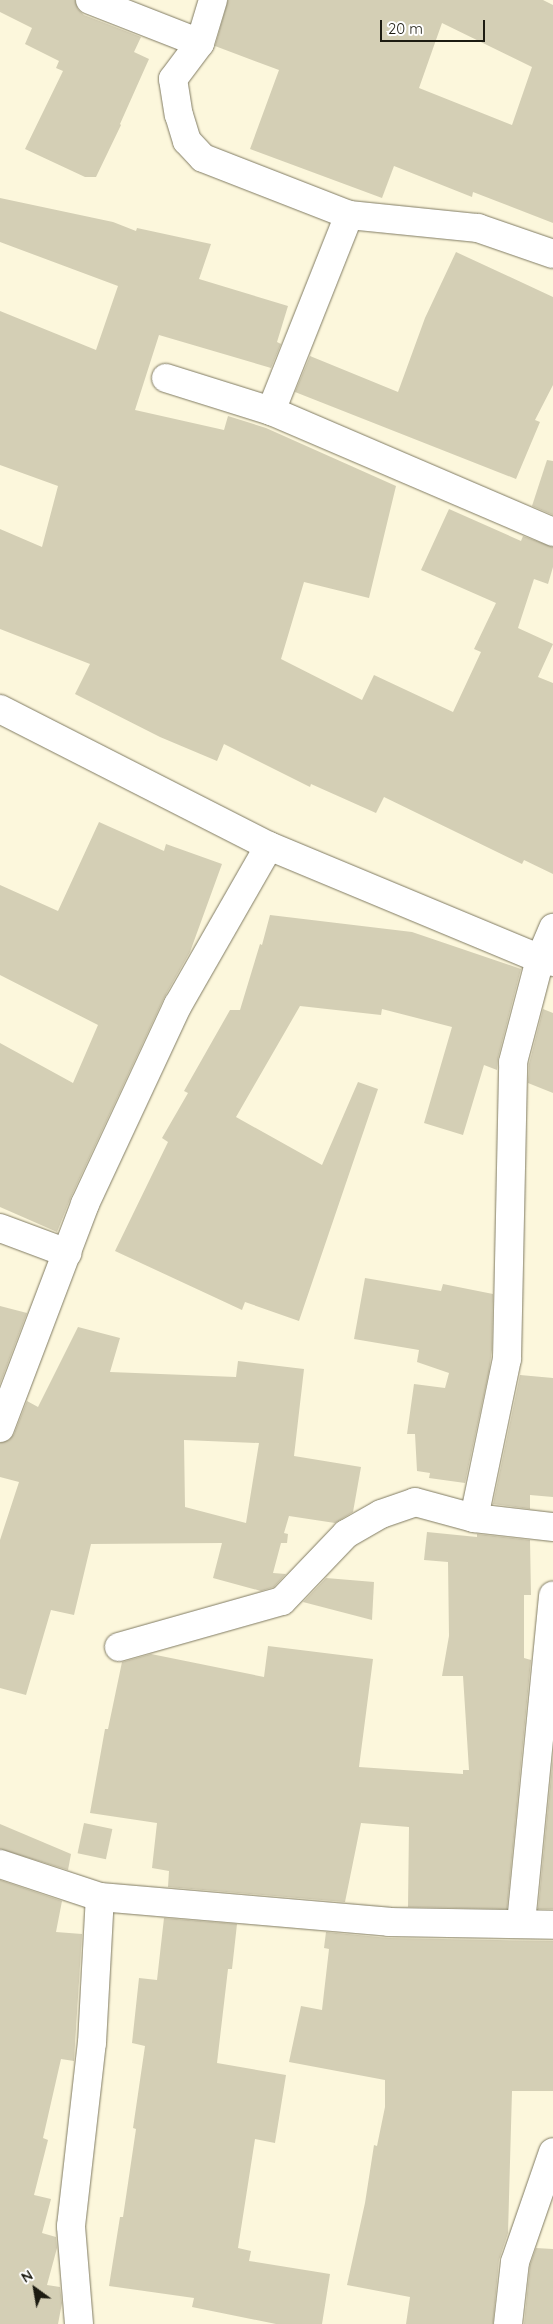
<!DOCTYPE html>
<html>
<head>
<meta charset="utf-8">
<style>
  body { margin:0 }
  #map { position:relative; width:553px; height:2324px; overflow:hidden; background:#fcf7dc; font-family:Quicksand,sans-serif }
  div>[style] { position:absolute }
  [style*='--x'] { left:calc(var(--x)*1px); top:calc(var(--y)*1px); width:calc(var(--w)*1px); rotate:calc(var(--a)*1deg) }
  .building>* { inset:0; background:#d4cfb5; transform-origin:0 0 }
  .roads { filter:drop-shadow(0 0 1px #807b63) drop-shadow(0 0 1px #807b63) }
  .street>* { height:28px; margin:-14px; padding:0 14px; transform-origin:14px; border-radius:14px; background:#fff }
  .secondary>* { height:28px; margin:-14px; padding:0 14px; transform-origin:14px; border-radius:14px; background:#fff }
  span { translate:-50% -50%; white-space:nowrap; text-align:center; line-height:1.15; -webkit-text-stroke:5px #fff; paint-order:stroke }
  .north { position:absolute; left:10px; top:2264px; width:50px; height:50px; -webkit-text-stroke:4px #fff; paint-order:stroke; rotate:328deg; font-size:14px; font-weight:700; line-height:20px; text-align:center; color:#1c1b11 }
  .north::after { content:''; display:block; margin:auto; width:18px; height:22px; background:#1c1b11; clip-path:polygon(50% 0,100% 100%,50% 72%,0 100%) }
  .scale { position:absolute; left:380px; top:20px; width:105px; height:22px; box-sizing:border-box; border:2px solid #1c1b11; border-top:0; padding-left:6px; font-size:15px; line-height:18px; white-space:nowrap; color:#1c1b11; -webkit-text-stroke:4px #fff; paint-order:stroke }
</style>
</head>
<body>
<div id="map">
  <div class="building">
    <i style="clip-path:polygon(0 0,75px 0,78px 9px,84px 15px,141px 37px,134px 52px,149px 59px,120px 124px,121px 125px,96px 177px,85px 177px,25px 149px,63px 71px,56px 68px,59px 61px,25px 44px,32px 28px,0 12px)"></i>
    <i style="clip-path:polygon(evenodd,228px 0,543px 0,553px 5px,553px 223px,473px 192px,472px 197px,394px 166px,382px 198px,250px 149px,279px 70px,215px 46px,228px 0,442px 23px,532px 67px,512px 125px,419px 88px,442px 23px)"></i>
    <i style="clip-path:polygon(0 198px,113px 222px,136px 231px,137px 228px,211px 244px,199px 279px,288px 306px,277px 342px,281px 344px,271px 368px,159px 335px,135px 410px,224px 430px,228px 416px,266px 428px,396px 486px,369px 598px,304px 582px,281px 659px,362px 700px,374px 675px,453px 712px,481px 652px,474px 649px,496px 603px,421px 570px,449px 509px,521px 541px,523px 536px,553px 547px,553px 567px,548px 584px,534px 579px,518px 628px,553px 644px,538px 677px,553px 683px,553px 874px,524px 860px,522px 864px,384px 797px,376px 813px,311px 784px,310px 787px,224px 744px,217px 761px,160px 737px,75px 694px,90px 664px,0 629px,0 529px,42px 547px,58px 486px,0 465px,0 311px,96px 350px,118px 286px,0 242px)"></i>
    <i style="clip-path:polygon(456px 252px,553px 297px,553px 385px,535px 420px,540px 422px,516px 479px,295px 392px,310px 356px,398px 392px,425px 318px)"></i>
    <i style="clip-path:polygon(547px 460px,553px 461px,553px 515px,532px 506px)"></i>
    <i style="clip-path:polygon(99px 822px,164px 851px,166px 844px,222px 864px,190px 952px,164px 998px,71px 1197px,57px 1232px,0 1207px,0 1043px,73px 1083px,98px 1025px,0 975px,0 885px,58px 911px)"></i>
    <i style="clip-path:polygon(270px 915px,412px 932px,521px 969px,498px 1058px,497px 1070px,484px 1065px,463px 1135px,424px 1123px,452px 1027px,382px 1009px,381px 1015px,300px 1006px,236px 1117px,322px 1165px,358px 1082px,378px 1089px,299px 1321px,245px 1302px,242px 1310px,115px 1251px,168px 1142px,162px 1138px,188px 1093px,184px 1091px,230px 1010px,240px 1010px,260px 944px,262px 945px)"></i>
    <i style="clip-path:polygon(543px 1009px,553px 1013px,553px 1093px,528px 1083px,529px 1064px)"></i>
    <i style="clip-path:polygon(365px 1278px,441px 1291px,443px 1284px,493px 1294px,492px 1350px,489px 1371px,465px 1483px,429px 1478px,430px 1473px,417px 1471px,415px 1434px,407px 1434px,414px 1384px,445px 1388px,449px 1373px,417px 1362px,419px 1350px,354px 1339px)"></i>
    <i style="clip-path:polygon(0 1306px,27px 1313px,0 1384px)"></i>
    <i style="clip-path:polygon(evenodd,78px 1327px,120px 1338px,110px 1372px,236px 1377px,238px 1361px,304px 1369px,294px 1456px,361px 1467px,353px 1512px,335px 1523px,289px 1516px,284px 1533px,288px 1534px,287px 1543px,281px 1543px,273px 1573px,286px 1574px,274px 1587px,261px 1591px,213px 1578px,222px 1543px,91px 1544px,74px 1615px,51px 1610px,26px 1695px,0 1688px,0 1540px,19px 1482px,0 1477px,0 1443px,9px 1440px,14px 1434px,27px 1401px,38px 1407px,78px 1327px,184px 1440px,259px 1443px,246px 1523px,185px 1507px,184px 1440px)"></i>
    <i style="clip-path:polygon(520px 1375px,553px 1378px,553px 1497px,530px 1495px,530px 1509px,493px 1504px)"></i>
    <i style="clip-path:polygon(427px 1532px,477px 1537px,477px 1534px,530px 1540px,531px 1595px,524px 1595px,524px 1658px,531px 1660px,507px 1909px,408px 1907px,409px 1827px,361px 1823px,345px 1902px,168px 1887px,169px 1871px,152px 1868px,157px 1823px,90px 1813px,105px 1729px,108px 1729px,122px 1662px,151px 1654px,264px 1677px,268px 1646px,373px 1659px,359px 1767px,463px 1774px,463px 1770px,469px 1770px,463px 1676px,442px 1676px,449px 1636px,448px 1562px,424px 1560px)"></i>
    <i style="clip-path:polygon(326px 1578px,374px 1582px,372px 1620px,303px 1602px)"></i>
    <i style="clip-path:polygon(553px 1756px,553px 1909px,538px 1909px)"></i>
    <i style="left:84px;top:1823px;width:29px;height:31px;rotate:12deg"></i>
    <i style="clip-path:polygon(0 1824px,71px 1854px,68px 1870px,0 1849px)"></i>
    <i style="clip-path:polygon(0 1880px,62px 1901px,56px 1932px,82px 1934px,74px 2061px,61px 2059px,43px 2138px,48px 2140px,34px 2195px,51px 2199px,42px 2233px,56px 2237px,57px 2248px,47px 2285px,60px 2287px,62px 2303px,58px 2324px,0 2324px)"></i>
    <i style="clip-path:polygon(164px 1918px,237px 1924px,232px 1969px,228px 1969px,217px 2063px,286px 2075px,275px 2143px,255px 2139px,238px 2248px,251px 2251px,249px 2261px,330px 2274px,322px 2324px,276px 2324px,192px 2307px,194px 2298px,109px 2286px,120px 2217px,123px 2217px,136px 2129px,133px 2128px,145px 2046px,132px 2043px,139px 1978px,157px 1980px)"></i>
    <i style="clip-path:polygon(326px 1932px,389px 1938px,553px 1941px,553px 2091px,512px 2091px,508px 2233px,499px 2260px,493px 2324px,406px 2324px,410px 2297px,347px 2285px,365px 2203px,374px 2145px,377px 2146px,385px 2107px,385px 2080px,289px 2062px,301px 2006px,322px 2010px,329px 1949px,324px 1948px)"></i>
    <i style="clip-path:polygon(536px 2248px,553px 2249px,553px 2324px,524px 2324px,530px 2265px)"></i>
  </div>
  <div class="roads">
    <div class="street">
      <i style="--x:90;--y:0;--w:118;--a:21.4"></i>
      <i style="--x:213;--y:0;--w:45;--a:106.8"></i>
      <i style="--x:200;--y:43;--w:45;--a:126.9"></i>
      <i style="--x:173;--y:79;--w:36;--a:81"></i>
      <i style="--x:179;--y:115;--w:27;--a:73"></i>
      <i style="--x:187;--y:141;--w:23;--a:47"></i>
      <i style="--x:203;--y:158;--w:157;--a:21.3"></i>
      <i style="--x:349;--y:215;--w:130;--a:5.8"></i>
      <i style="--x:478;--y:228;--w:79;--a:19.1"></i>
      <i style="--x:166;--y:378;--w:110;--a:17.4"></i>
      <i style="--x:271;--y:411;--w:307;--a:23.2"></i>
      <i style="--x:271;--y:411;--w:211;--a:-68.3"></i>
      <i style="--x:0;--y:1228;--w:72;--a:20.5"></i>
      <i style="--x:0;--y:1428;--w:240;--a:-69.2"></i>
      <i style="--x:85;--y:1204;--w:220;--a:-65"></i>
      <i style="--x:178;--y:1005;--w:183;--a:-60.2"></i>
      <i style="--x:474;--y:1518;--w:162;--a:-78.3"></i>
      <i style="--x:507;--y:1359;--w:297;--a:-88.8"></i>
      <i style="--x:513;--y:1062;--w:106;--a:-75.3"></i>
      <i style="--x:540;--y:959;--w:34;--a:-67"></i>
      <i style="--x:119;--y:1647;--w:169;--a:-15.8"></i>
      <i style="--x:282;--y:1601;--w:93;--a:-46.3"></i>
      <i style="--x:346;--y:1534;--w:40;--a:-29.7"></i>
      <i style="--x:381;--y:1514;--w:36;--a:-19"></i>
      <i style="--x:415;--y:1502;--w:61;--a:15.2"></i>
      <i style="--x:474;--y:1518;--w:80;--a:6.5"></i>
      <i style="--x:0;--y:1864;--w:105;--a:18.3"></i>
      <i style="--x:100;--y:1897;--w:290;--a:4.9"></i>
      <i style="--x:389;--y:1922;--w:164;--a:1"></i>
      <i style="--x:521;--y:1923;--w:329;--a:-84.4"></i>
      <i style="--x:79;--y:2324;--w:98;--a:-94.7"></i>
      <i style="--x:71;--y:2226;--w:184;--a:-83.5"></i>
      <i style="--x:92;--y:2043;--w:146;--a:-86.9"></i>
      <i style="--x:508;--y:2324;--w:62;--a:-83.6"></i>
      <i style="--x:515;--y:2262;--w:116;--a:-70.9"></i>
    </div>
    <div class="secondary">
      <i style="--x:0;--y:709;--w:302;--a:27"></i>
      <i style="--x:269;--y:846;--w:294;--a:22.6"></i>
      <i style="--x:540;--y:959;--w:13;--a:13"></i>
    </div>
  </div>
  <div class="north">N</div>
  <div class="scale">20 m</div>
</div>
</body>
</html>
